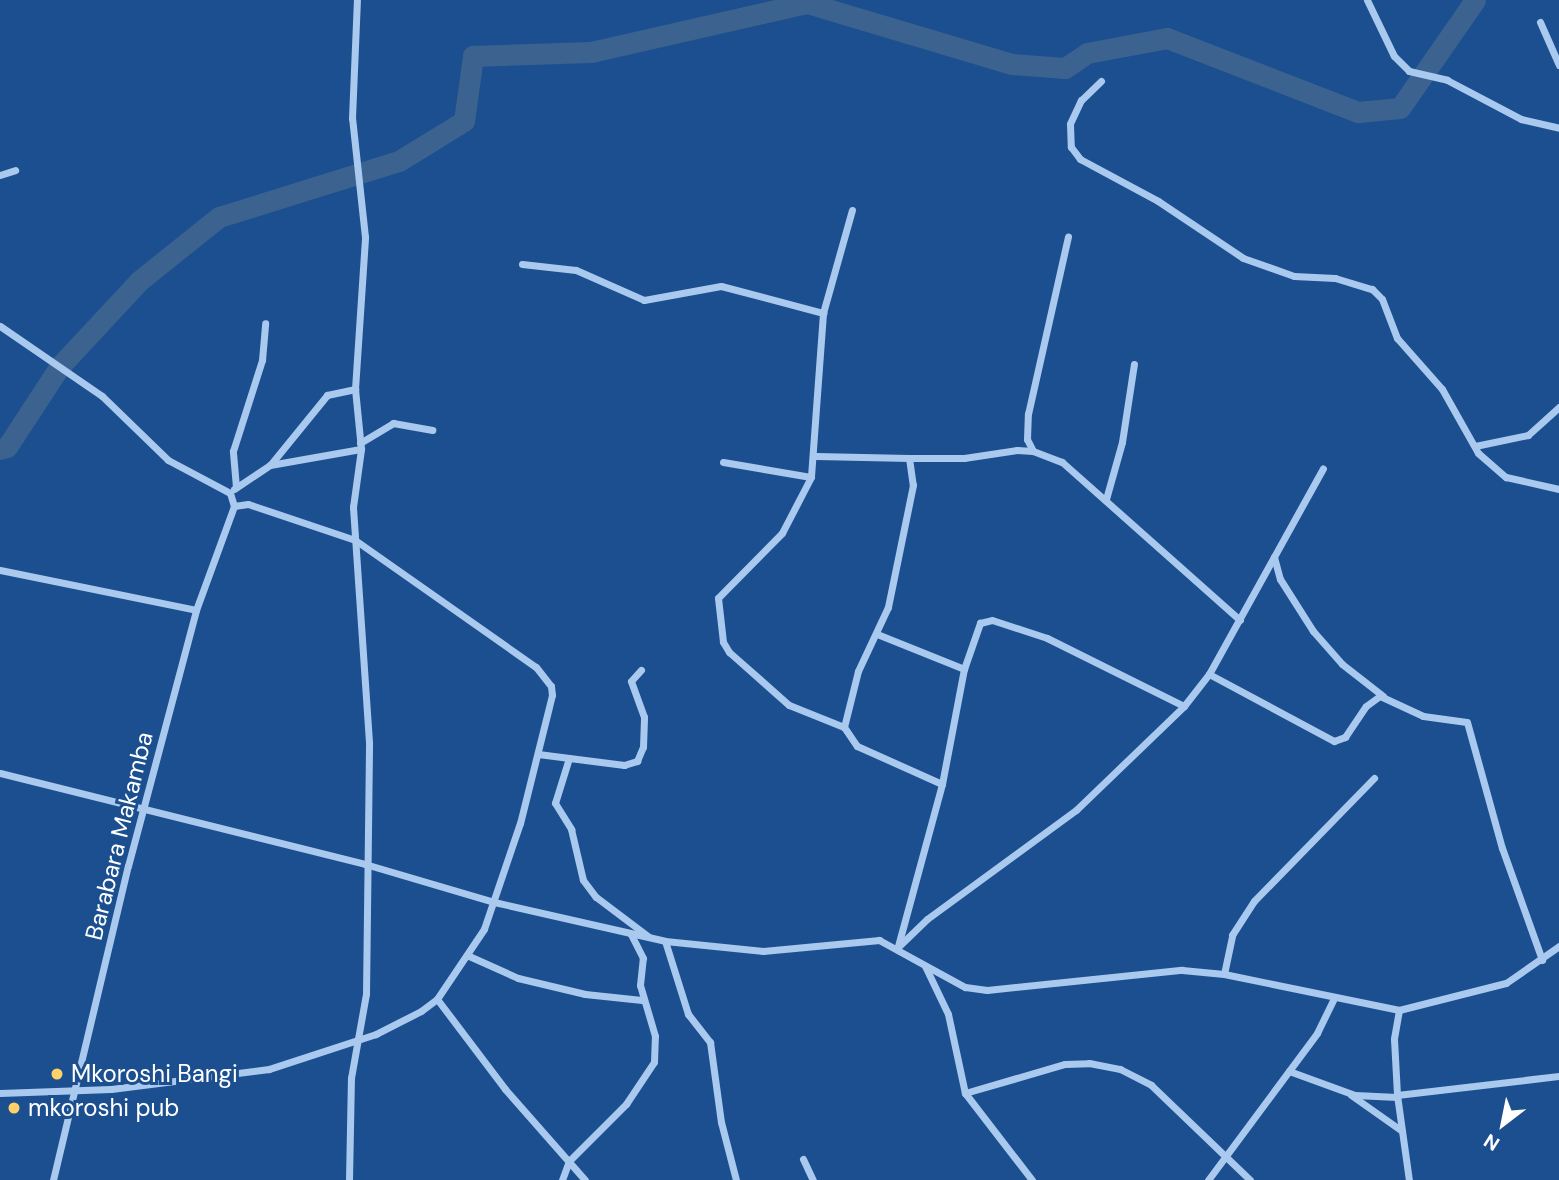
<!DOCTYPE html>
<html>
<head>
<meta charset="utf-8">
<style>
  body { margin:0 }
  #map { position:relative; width:1559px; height:1180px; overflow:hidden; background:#1b4f8f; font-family:"DM Sans",sans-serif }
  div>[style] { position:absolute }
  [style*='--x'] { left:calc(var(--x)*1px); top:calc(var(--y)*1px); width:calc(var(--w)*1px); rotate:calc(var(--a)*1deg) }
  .river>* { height:21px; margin:-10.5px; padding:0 10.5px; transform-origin:10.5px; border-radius:10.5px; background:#3c6290 }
  .minor>* { height:7px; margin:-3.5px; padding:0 3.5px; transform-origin:3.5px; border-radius:3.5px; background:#a9c9ee }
  .dots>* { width:19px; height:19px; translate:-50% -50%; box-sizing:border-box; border:4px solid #1b4f8f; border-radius:50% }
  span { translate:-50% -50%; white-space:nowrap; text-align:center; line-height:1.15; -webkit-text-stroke:6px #1b4f8f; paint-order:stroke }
  .street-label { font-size:24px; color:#fff }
  .poi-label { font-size:24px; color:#fff }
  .left { translate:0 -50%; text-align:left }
  .north { position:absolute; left:1468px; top:1089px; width:70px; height:70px; -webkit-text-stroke:5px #1b4f8f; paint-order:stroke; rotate:212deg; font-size:19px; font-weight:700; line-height:28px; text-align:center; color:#fff }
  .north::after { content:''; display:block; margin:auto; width:24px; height:32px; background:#fff; clip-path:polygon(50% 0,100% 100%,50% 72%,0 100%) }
</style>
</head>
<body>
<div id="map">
  <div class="river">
    <i style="--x:0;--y:449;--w:7;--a:-16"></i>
    <i style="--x:7;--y:447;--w:97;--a:-56.8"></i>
    <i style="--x:60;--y:366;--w:116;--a:-47.1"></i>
    <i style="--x:139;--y:281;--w:102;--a:-38.7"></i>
    <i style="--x:219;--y:217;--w:189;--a:-17.3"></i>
    <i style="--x:399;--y:161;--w:76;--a:-31.6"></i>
    <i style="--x:464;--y:121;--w:66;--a:-82.1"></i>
    <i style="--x:473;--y:56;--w:118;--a:-1.9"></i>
    <i style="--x:591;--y:52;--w:221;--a:-12.8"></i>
    <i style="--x:807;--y:3;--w:214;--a:16.6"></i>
    <i style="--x:1012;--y:64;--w:53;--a:4.3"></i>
    <i style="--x:1065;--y:68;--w:27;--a:-34"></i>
    <i style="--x:1087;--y:53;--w:81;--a:-10.6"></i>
    <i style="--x:1167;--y:38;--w:205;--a:21.2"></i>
    <i style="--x:1358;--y:112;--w:42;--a:-5.4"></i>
    <i style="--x:1400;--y:108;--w:131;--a:-55.2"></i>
  </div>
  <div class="minor">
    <i style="--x:1367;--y:0;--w:62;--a:64.3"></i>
    <i style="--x:1394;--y:56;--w:21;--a:45"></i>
    <i style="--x:1409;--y:71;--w:39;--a:13"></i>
    <i style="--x:1447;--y:80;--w:84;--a:27.8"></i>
    <i style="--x:1521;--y:119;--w:39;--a:13"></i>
    <i style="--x:1540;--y:22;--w:47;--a:66.2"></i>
    <i style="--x:1101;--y:81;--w:28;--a:136"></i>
    <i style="--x:1081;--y:100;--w:26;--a:115"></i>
    <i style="--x:1070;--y:124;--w:23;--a:88"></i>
    <i style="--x:1071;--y:147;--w:15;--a:53"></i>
    <i style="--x:1080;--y:159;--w:89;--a:28.3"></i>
    <i style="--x:1158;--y:201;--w:102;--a:33.8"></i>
    <i style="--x:1243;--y:258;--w:54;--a:19.4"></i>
    <i style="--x:1294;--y:276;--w:41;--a:2.8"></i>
    <i style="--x:1335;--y:278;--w:39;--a:17"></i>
    <i style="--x:1372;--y:289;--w:14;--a:45"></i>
    <i style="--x:1382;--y:299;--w:42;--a:69"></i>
    <i style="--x:1397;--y:338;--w:68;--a:48.6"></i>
    <i style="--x:1442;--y:389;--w:73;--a:60.6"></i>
    <i style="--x:1478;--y:453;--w:37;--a:41"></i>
    <i style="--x:1506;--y:477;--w:54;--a:12.8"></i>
    <i style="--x:0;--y:175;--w:16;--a:-18"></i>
    <i style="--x:522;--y:264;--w:54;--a:6.3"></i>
    <i style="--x:576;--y:270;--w:74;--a:23.8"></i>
    <i style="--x:644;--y:300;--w:78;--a:-10.3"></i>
    <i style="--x:721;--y:286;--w:106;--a:14.8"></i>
    <i style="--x:823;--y:313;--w:164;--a:94.2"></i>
    <i style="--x:811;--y:477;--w:63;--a:117.4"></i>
    <i style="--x:782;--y:533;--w:91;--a:134.6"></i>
    <i style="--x:718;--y:598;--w:44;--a:83.5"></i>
    <i style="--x:723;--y:642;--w:12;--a:59"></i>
    <i style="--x:729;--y:652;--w:80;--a:41.5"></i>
    <i style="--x:789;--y:705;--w:59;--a:21.8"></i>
    <i style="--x:823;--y:313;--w:107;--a:-74.3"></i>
    <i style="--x:0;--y:326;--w:124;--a:34.5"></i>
    <i style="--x:102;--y:396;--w:92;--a:44.1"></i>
    <i style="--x:168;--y:460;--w:70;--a:28"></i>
    <i style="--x:230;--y:493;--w:14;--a:73"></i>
    <i style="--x:234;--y:506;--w:14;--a:-8"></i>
    <i style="--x:248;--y:504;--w:113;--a:18.6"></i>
    <i style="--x:355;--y:540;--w:221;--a:35.1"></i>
    <i style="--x:536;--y:667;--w:24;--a:52"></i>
    <i style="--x:551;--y:686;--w:9;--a:84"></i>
    <i style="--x:552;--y:695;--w:132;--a:104"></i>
    <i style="--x:520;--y:823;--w:112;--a:108.8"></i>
    <i style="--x:484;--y:929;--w:84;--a:123.9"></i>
    <i style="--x:437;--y:999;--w:20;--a:143"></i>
    <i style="--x:421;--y:1011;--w:51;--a:152.9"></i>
    <i style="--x:376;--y:1034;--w:113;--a:161.9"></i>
    <i style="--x:269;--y:1069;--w:159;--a:172.8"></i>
    <i style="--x:111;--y:1089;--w:111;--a:177.9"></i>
    <i style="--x:360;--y:443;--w:39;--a:-31"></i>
    <i style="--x:393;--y:423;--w:40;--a:10"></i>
    <i style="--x:1475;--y:446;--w:54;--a:-11.7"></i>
    <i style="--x:1528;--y:435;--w:42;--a:-42.1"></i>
    <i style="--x:1033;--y:451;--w:13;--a:-117"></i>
    <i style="--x:1027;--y:439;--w:25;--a:-88"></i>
    <i style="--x:1028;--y:414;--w:182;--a:-77.3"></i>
    <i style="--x:816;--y:456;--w:93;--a:1.2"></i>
    <i style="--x:909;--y:458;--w:27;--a:82"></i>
    <i style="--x:913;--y:485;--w:125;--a:101.6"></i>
    <i style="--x:888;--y:607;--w:71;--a:115.1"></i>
    <i style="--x:858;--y:671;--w:58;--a:104"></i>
    <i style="--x:844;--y:727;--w:23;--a:56"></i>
    <i style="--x:857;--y:746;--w:93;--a:24.1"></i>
    <i style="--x:909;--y:458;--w:55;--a:0"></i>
    <i style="--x:964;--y:458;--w:54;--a:-8.6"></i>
    <i style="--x:1017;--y:450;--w:16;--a:4"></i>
    <i style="--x:1033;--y:451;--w:31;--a:21"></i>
    <i style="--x:1062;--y:462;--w:238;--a:41.6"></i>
    <i style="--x:723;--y:462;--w:89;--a:9.7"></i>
    <i style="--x:271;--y:464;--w:89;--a:-50.9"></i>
    <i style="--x:327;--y:395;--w:29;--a:-12"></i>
    <i style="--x:236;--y:487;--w:36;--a:-95"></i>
    <i style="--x:233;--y:451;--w:96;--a:-72.3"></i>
    <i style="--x:262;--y:360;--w:37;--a:-85"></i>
    <i style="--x:234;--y:489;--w:43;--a:-33.7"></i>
    <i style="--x:270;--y:465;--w:92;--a:-10"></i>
    <i style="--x:1106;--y:499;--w:59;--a:-74.3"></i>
    <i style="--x:1122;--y:442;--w:79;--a:-81.3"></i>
    <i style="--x:1274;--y:557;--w:23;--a:75"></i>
    <i style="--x:1280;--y:579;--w:62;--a:57.6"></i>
    <i style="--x:1313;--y:631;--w:44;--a:48.7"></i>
    <i style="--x:1342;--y:664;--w:52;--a:38"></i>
    <i style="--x:0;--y:570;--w:200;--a:11.5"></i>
    <i style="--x:877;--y:634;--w:94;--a:21.9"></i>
    <i style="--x:1209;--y:674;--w:142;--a:28.2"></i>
    <i style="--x:1334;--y:741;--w:12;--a:-20"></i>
    <i style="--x:1345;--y:737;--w:37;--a:-56"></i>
    <i style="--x:1366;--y:706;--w:17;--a:-36"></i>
    <i style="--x:1380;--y:696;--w:47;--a:24.9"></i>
    <i style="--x:1423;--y:716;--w:44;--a:7.8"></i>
    <i style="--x:1467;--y:722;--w:131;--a:74.5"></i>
    <i style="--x:1502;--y:848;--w:119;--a:70.3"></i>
    <i style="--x:538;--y:754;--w:87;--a:7.3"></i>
    <i style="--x:624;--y:765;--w:14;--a:-17"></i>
    <i style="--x:637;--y:761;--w:15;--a:-67"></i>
    <i style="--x:643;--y:747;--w:30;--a:-88"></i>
    <i style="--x:644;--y:717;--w:38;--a:-110"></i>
    <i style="--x:631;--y:681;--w:15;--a:-48"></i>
    <i style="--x:569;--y:758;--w:47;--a:107.3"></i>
    <i style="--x:555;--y:803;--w:31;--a:58"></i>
    <i style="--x:571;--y:829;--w:52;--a:76.8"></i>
    <i style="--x:583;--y:880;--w:21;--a:53"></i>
    <i style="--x:596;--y:897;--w:66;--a:37"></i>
    <i style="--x:0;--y:773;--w:376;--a:14"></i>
    <i style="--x:365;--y:864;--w:134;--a:16.4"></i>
    <i style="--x:494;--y:902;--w:175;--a:12.8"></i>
    <i style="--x:665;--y:941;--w:99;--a:5.8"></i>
    <i style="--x:763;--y:951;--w:117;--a:-5.4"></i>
    <i style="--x:879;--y:940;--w:98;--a:28.7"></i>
    <i style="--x:965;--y:987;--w:22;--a:8"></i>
    <i style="--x:987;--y:990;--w:196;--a:-5.9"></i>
    <i style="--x:1182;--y:970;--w:42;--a:5.4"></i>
    <i style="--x:1224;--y:974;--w:179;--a:11.6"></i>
    <i style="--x:1399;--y:1010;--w:110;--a:-14.2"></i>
    <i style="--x:1506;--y:983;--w:65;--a:-34.9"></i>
    <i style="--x:665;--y:941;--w:77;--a:72.5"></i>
    <i style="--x:688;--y:1014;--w:36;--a:52"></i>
    <i style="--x:710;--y:1042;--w:81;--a:82.2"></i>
    <i style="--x:721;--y:1122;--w:60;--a:75.5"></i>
    <i style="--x:898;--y:946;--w:168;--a:-74.8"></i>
    <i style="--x:942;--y:784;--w:117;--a:-79.2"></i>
    <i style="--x:964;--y:669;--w:49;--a:-70.8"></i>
    <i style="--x:980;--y:623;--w:12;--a:-14"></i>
    <i style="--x:992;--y:620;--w:58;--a:18.1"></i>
    <i style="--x:1047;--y:638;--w:153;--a:26.4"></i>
    <i style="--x:898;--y:947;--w:40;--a:-44"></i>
    <i style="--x:927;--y:919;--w:185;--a:-36.2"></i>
    <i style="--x:1076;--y:810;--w:150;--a:-43.9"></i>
    <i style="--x:1184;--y:706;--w:41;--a:-52"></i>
    <i style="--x:1209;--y:674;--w:235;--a:-61"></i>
    <i style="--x:469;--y:956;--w:54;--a:24.2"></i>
    <i style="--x:518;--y:978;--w:69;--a:13.4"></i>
    <i style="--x:585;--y:994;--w:57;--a:6"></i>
    <i style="--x:925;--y:966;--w:53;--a:64.4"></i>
    <i style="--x:948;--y:1014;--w:81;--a:77.9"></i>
    <i style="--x:965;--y:1093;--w:110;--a:52.4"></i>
    <i style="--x:1224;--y:974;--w:40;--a:-78"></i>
    <i style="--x:1232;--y:935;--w:40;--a:-57.1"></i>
    <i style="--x:1254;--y:901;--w:172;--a:-45.7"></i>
    <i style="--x:437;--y:999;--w:113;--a:52.9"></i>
    <i style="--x:505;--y:1089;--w:121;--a:48.7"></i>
    <i style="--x:1399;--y:1010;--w:29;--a:100"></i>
    <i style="--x:1394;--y:1039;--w:56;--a:86.9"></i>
    <i style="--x:1397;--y:1095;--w:86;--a:82"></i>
    <i style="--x:1289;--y:1071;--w:70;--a:20"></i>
    <i style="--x:1355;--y:1095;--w:42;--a:2.7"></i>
    <i style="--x:965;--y:1093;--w:104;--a:-16.2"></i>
    <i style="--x:1065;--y:1064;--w:24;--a:-2"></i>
    <i style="--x:1089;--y:1063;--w:32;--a:11"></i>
    <i style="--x:1120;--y:1069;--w:35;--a:27"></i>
    <i style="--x:1151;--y:1085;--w:137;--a:43.8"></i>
    <i style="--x:1351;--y:1095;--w:62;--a:35.2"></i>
    <i style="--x:1397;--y:1095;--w:163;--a:-6.7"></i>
    <i style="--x:803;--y:1159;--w:23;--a:65"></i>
    <i style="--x:53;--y:1180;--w:323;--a:-76.6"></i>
    <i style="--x:128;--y:866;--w:265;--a:-75.1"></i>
    <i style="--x:196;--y:610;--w:111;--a:-69.9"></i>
    <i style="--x:349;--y:1180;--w:102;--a:-88.9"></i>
    <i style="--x:351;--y:1078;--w:85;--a:-79.9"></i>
    <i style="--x:366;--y:994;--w:252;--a:-89.3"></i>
    <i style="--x:369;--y:742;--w:236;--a:-93.9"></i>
    <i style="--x:353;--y:507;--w:59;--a:-82.1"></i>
    <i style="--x:361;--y:449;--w:60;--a:-95.7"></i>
    <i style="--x:355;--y:389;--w:152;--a:-86.2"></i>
    <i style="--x:365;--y:237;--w:120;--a:-96.2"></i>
    <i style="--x:352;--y:118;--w:118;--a:-87.6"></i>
    <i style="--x:562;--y:1180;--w:20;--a:-70"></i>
    <i style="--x:569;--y:1161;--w:81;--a:-45"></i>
    <i style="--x:626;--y:1104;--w:50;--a:-56.3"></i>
    <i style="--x:654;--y:1062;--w:26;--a:-88"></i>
    <i style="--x:655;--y:1036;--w:53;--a:-106.4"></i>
    <i style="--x:640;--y:985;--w:27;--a:-84"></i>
    <i style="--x:643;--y:958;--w:27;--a:-117"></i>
    <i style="--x:1208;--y:1180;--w:183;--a:-53.4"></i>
    <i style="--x:1317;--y:1033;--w:39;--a:-64"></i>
  </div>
  <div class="dots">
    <i style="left:57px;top:1074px;background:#ffd166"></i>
    <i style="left:14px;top:1108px;background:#ffd166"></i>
  </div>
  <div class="street-label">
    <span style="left:119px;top:836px;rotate:-76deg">Barabara Makamba</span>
  </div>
  <div class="poi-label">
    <span class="left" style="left:71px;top:1074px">Mkoroshi Bangi</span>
    <span class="left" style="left:28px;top:1108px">mkoroshi pub</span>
  </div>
  <div class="north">N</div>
</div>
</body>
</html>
